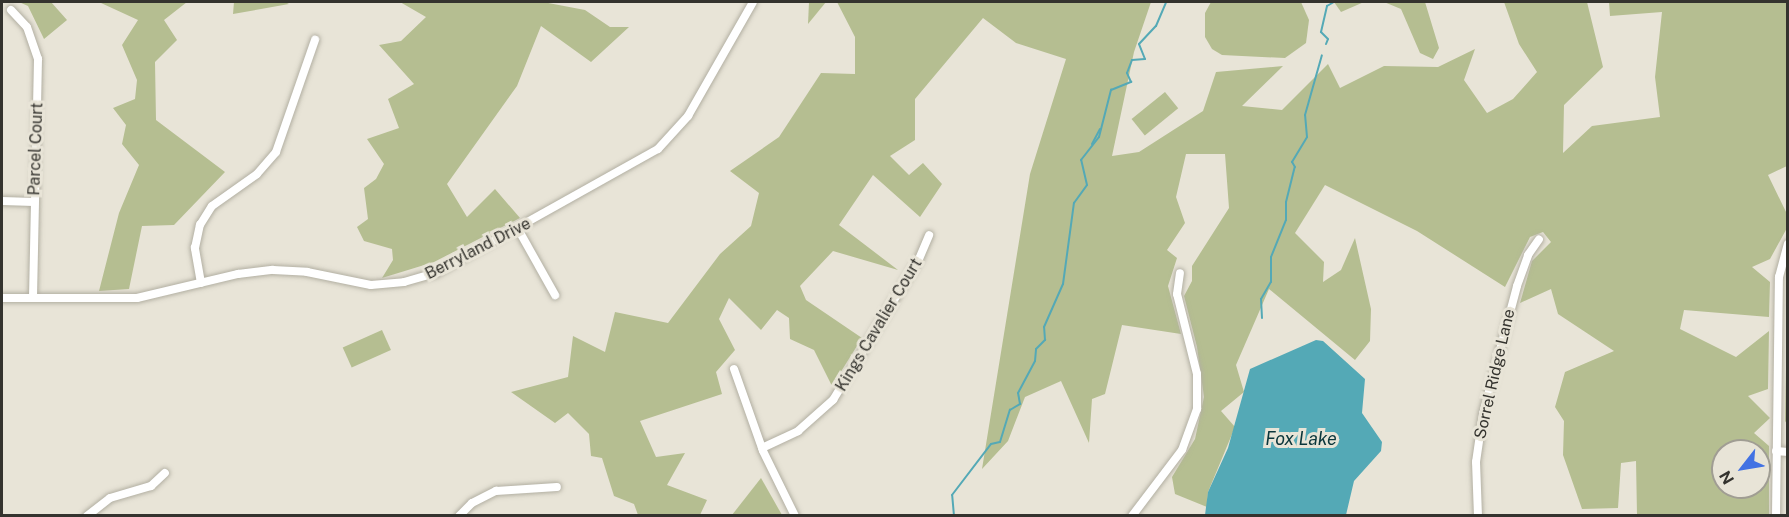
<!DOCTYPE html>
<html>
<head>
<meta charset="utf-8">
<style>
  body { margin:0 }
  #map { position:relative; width:1789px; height:517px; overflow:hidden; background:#e8e4d7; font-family:"Public Sans",sans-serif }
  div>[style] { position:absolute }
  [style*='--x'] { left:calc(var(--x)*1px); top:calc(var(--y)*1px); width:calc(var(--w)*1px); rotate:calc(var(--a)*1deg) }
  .green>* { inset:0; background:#b5be91; transform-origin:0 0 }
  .water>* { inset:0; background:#54a9b6 }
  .stream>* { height:2px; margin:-1px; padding:0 1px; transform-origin:1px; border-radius:1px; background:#54a9b6 }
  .roads { filter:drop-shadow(0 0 2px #b2afa2) drop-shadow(0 0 2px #b2afa2) }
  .street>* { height:8px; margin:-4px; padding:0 4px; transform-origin:4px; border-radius:4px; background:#fff }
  span { translate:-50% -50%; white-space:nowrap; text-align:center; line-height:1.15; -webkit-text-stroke:6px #e8e4d7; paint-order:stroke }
  .street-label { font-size:16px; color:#34332e }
  .water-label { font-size:18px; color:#0b363b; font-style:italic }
  .frame { position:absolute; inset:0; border:3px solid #34332e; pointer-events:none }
  .north { position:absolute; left:1711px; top:439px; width:60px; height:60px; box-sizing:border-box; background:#e8e4d7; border:2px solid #a09d93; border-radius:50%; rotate:239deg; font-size:16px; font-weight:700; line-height:24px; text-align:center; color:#34332e }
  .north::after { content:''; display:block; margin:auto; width:21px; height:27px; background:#4272e3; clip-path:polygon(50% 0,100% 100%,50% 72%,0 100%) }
</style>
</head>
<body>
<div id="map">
  <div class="green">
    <i style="clip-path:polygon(19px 2px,51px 2px,67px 20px,44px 39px,28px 6px)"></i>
    <i style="clip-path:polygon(187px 2px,164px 20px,177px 40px,155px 62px,156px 120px,225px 172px,174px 225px,142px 226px,129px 289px,99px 291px,119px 213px,139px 165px,122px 144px,126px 125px,113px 108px,135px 99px,137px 80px,122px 45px,138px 20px,101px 3px)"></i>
    <i style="clip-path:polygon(234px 2px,285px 2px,289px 4px,233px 14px)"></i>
    <i style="clip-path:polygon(400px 2px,543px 2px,585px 10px,610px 27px,629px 27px,591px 62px,541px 26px,517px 86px,447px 184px,467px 217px,495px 189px,520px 218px,434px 262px,382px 278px,393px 260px,392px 249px,364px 241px,357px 227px,368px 219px,364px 188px,376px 179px,384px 164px,367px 139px,399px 128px,388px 99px,414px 84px,379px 45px,401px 41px,426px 17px)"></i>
    <i style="clip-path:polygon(809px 2px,826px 2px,808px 24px)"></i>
    <i style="clip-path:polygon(evenodd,837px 2px,1151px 2px,1134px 52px,1112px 156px,1139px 152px,1203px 111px,1216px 72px,1283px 66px,1242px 106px,1282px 110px,1328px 64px,1340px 88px,1384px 66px,1438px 67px,1475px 49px,1464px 80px,1487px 113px,1513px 99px,1537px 72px,1519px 44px,1504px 2px,1587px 2px,1603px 67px,1564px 105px,1563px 153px,1592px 126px,1660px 117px,1655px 77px,1662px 12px,1610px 16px,1609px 2px,1787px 2px,1787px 166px,1768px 175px,1787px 214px,1787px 228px,1770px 259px,1752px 267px,1770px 282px,1769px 317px,1684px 310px,1680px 329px,1736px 357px,1769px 331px,1768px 389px,1748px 396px,1770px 418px,1754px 433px,1769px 446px,1769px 515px,1637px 515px,1636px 461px,1621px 463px,1618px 508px,1582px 509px,1563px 455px,1564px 421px,1555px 407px,1565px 372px,1614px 351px,1558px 314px,1551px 289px,1520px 303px,1532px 261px,1551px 242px,1543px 232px,1530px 237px,1505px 287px,1417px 231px,1325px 185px,1295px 233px,1324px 262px,1323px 282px,1341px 270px,1355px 238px,1371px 309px,1370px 341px,1355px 360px,1269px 289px,1236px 365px,1244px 392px,1221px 411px,1235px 427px,1208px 492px,1207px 507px,1175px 494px,1172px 477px,1195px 439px,1204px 397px,1197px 347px,1184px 296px,1192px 281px,1192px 266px,1229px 208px,1225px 154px,1186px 154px,1176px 197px,1185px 223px,1167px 250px,1177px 258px,1168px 286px,1181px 334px,1122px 325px,1105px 394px,1092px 399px,1089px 443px,1061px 381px,1025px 397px,1008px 441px,982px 469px,1030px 174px,1066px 59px,1016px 43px,983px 18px,915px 99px,915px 140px,890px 156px,909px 175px,923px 163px,942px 184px,920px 217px,873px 175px,839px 225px,898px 270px,833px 251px,800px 286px,806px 300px,862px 338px,832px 386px,814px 350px,790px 339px,789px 318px,777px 310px,761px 330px,729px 298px,719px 319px,735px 350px,716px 372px,722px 394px,640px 421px,656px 457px,685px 453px,667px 485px,707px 500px,700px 515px,638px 515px,634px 504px,614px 496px,602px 458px,591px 456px,589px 434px,568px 413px,555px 423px,511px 392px,568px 377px,573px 336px,605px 352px,615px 312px,668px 323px,720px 254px,751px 226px,759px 193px,730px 171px,779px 137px,821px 73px,855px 74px,855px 37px,837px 2px,1723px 451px,1759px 451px,1759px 487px,1723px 487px,1723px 451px)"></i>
    <i style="clip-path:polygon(1211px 2px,1301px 2px,1309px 20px,1306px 43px,1285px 58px,1222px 55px,1212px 49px,1205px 37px,1205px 13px)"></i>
    <i style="clip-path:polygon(1334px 2px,1364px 2px,1341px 12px)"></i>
    <i style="clip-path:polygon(1384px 2px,1425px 2px,1439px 48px,1433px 59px,1420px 53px,1401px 9px)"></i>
    <i style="left:1165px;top:92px;width:21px;height:43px;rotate:51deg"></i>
    <i style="clip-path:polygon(1787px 316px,1788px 316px,1787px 424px,1785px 421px)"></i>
    <i style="left:382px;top:330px;width:22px;height:43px;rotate:66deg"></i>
    <i style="clip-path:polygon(761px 478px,782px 515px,732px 515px)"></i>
  </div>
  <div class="water">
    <i style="clip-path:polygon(1316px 340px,1323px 341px,1365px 379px,1362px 413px,1382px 442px,1381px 451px,1354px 481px,1346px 515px,1205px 515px,1208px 492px,1228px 448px,1250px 369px)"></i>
  </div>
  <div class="stream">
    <i style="--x:1326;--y:44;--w:5;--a:-68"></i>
    <i style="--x:1328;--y:39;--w:10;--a:-135"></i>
    <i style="--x:1321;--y:32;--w:27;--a:-77"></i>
    <i style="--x:1327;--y:6;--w:8;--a:-30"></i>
    <i style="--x:1092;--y:144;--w:17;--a:-62"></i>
    <i style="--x:1262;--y:318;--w:19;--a:-93"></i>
    <i style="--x:1261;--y:299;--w:20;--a:-60"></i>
    <i style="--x:1271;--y:282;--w:25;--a:-90"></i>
    <i style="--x:1271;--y:257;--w:40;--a:-68"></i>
    <i style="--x:1286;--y:220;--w:18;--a:-90"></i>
    <i style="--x:1286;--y:202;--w:36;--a:-76"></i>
    <i style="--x:1295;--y:167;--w:6;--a:-121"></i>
    <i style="--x:1292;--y:162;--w:29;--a:-59"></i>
    <i style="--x:1307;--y:137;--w:22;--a:-95"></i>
    <i style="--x:1305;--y:115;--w:62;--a:-74.2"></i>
    <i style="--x:954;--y:516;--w:21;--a:-95"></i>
    <i style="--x:952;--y:495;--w:64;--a:-52.6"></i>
    <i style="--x:991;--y:444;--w:9;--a:-13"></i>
    <i style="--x:1000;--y:442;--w:34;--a:-73"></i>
    <i style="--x:1010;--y:410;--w:12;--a:-31"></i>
    <i style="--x:1020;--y:404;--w:11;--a:-100"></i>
    <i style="--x:1018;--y:393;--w:36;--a:-62"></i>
    <i style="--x:1035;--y:361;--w:12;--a:-85"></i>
    <i style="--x:1036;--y:349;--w:13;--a:-45"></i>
    <i style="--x:1045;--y:340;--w:13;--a:-94"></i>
    <i style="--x:1044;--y:327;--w:47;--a:-66.2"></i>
    <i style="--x:1063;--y:284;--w:82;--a:-82.3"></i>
    <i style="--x:1074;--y:203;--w:22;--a:-54"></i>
    <i style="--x:1087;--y:185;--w:26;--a:-103"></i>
    <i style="--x:1081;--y:160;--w:29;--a:-52"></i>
    <i style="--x:1099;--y:137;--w:49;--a:-75.7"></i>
    <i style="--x:1111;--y:90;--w:22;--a:-22"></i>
    <i style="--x:1131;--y:82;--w:10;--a:-114"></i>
    <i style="--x:1127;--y:73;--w:14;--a:-69"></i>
    <i style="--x:1132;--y:60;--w:13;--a:-4"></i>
    <i style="--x:1145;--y:59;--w:16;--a:-112"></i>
    <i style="--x:1139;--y:44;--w:25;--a:-47"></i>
    <i style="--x:1156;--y:26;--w:26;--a:-67"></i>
  </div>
  <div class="roads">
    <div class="street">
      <i style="--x:11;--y:10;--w:23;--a:47"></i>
      <i style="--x:27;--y:27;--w:34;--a:71"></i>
      <i style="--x:38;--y:59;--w:239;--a:91.2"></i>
      <i style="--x:2;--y:201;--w:32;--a:2"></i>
      <i style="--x:518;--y:229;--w:76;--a:60.7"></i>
      <i style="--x:201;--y:283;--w:36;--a:-100"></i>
      <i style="--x:195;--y:248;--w:24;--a:-78"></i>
      <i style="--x:200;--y:225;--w:22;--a:-58"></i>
      <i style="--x:212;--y:206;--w:55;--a:-35.4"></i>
      <i style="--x:257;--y:174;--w:29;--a:-49"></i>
      <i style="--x:276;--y:152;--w:119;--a:-70.8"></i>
      <i style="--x:2;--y:298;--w:135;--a:0"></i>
      <i style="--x:137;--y:298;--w:104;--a:-13.4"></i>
      <i style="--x:238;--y:274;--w:35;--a:-7"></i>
      <i style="--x:273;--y:270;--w:34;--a:3"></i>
      <i style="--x:307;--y:272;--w:65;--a:11.5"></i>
      <i style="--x:371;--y:285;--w:33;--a:-5"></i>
      <i style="--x:404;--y:282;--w:33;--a:-16"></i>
      <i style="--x:436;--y:273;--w:254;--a:-29.2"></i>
      <i style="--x:658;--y:149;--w:45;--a:-47.7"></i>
      <i style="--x:688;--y:116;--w:131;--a:-60.3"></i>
      <i style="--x:734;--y:369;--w:87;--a:70.5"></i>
      <i style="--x:763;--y:451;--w:72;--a:63.8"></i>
      <i style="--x:762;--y:448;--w:40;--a:-25"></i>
      <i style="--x:798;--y:431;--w:47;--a:-41.5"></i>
      <i style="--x:833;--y:400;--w:165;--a:-58.6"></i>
      <i style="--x:919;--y:259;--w:26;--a:-67"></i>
      <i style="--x:1776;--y:451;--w:12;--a:5"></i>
      <i style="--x:87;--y:516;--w:29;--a:-38"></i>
      <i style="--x:110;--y:498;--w:43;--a:-16.3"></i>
      <i style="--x:151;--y:486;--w:19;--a:-43"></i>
      <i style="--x:459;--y:516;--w:18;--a:-45"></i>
      <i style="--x:472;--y:503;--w:27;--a:-27"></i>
      <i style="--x:496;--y:491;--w:61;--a:-3.8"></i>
      <i style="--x:1132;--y:516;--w:83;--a:-52.9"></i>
      <i style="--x:1182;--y:450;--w:44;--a:-69.9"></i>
      <i style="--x:1197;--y:409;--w:35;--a:-90"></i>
      <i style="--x:1197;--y:374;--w:82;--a:-104"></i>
      <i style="--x:1177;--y:294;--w:21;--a:-82"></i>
      <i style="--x:1478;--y:516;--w:54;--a:-92.1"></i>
      <i style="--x:1476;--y:462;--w:49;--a:-81.7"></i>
      <i style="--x:1483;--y:414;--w:132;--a:-75.1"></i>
      <i style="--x:1517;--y:286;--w:33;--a:-70"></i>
      <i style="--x:1528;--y:255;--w:19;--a:-55"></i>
      <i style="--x:1776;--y:516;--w:239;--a:-89.3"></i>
      <i style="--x:1779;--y:277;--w:34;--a:-75"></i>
    </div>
  </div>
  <div class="street-label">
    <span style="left:36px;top:149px;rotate:-88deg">Parcel Court</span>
    <span style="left:478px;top:249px;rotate:-27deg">Berryland Drive</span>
    <span style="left:879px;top:325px;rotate:-59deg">Kings Cavalier Court</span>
    <span style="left:1495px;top:374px;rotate:-77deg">Sorrel Ridge Lane</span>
  </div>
  <div class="water-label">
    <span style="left:1301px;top:439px">Fox Lake</span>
  </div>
  <div class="frame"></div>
  <div class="north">N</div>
</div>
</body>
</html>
